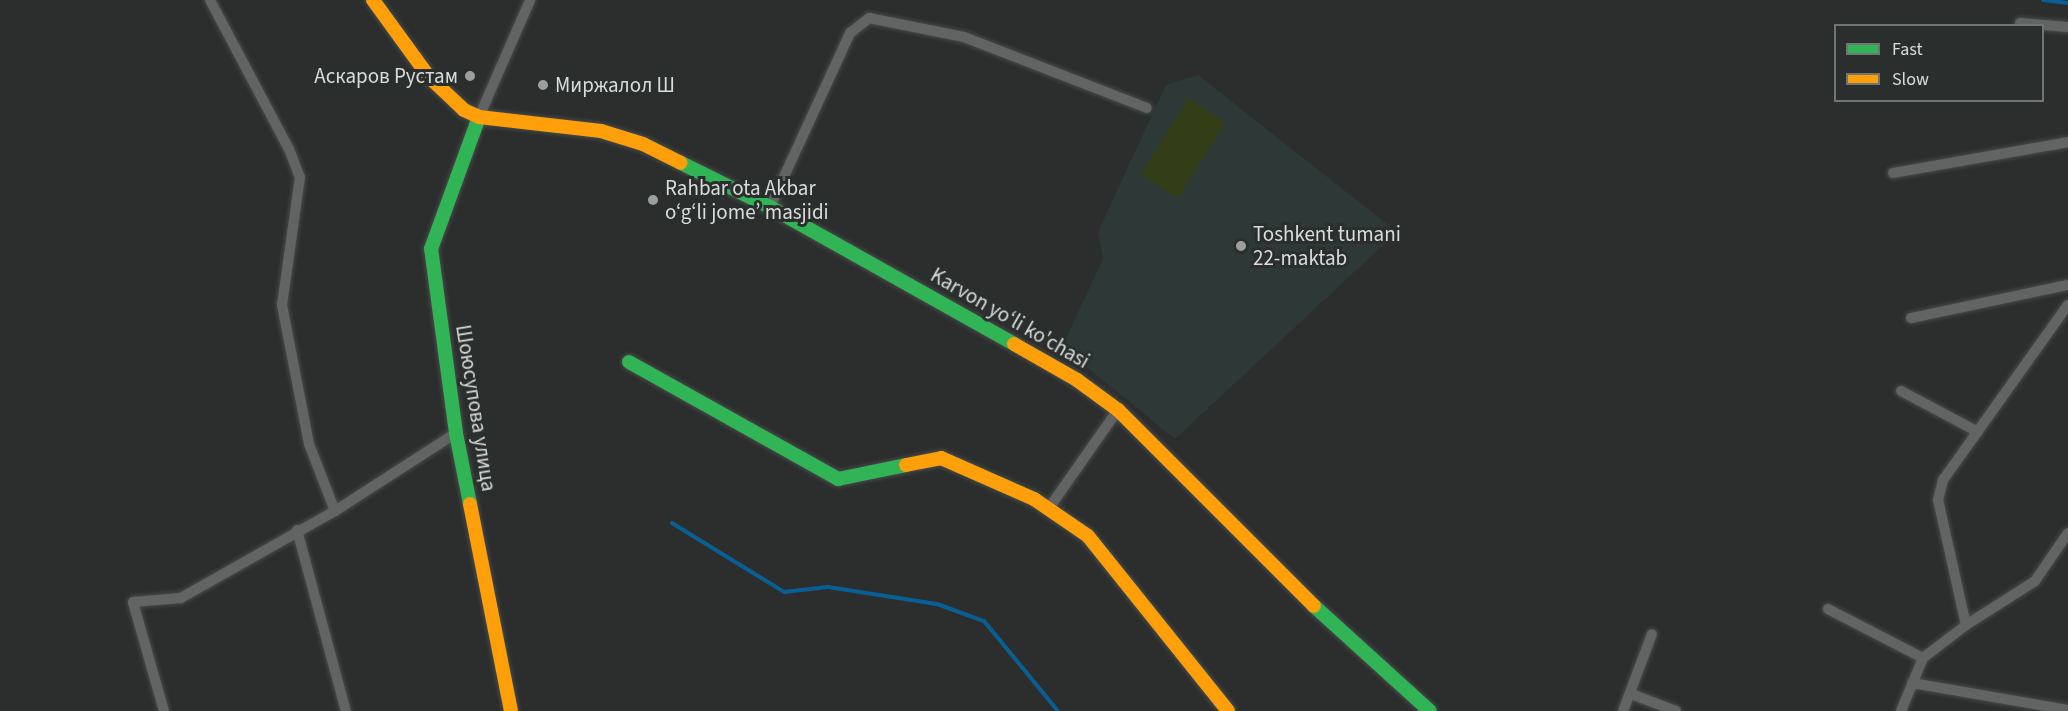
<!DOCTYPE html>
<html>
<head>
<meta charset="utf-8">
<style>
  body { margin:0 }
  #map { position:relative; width:2068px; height:711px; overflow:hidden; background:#2b2e2d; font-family:"Source Sans 3",sans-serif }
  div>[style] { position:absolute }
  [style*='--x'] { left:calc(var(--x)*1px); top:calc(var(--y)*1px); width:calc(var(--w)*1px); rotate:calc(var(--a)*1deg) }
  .built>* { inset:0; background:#2e3937 }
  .green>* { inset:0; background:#333e17; transform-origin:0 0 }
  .stream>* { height:4px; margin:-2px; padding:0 2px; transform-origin:2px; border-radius:2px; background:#095f94 }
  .roads { filter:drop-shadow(0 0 2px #474a49) drop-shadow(0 0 2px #474a49) }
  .street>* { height:10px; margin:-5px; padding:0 5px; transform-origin:5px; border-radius:5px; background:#626464 }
  .fast>* { height:14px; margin:-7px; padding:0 7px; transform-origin:7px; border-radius:7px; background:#30b455 }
  .slow>* { height:14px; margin:-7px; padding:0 7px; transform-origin:7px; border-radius:7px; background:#ff9f0a }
  .dots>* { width:16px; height:16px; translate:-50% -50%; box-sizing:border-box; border:3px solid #2a2f2e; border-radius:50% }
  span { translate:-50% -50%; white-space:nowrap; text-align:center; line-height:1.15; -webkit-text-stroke:6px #2a2f2e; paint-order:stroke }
  .poi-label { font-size:21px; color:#d9dcdb }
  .right { translate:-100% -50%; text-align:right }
  .left { translate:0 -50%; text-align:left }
  .street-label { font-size:21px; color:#d9dcdb }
  .legend { position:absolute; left:1834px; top:24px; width:210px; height:78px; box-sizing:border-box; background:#2a2f2e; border:2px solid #707473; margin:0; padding:8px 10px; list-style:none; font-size:18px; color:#d9dcdb }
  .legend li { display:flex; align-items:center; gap:12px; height:30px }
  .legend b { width:30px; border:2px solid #707473 }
</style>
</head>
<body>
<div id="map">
  <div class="built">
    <i style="clip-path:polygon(1198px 75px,1397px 232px,1175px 439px,1062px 347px,1103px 259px,1098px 232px,1166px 85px)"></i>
  </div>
  <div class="green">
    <i style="left:1188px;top:99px;width:44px;height:89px;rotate:32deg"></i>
  </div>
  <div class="stream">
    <i style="--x:2043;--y:0;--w:25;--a:7"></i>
    <i style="--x:672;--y:523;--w:132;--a:31.6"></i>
    <i style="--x:784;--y:592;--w:44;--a:-6.5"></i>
    <i style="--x:828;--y:587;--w:110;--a:8.9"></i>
    <i style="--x:937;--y:604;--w:50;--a:19.9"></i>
    <i style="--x:984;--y:621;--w:117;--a:50.6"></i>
  </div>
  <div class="roads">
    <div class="street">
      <i style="--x:210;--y:0;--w:169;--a:62.1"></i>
      <i style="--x:289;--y:149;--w:30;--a:69"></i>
      <i style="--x:300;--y:177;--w:129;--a:98"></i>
      <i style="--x:282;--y:305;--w:142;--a:79"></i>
      <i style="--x:309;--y:444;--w:72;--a:68.8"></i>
      <i style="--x:2020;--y:23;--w:48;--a:4.8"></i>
      <i style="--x:479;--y:117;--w:128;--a:-66.4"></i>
      <i style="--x:1893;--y:173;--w:178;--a:-10"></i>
      <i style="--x:770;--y:207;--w:192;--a:-65.3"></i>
      <i style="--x:850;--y:33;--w:24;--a:-38"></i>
      <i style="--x:869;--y:18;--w:97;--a:11.3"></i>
      <i style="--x:964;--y:37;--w:196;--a:21.2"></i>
      <i style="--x:1911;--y:318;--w:160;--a:-11.9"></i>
      <i style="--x:1901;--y:391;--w:87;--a:28"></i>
      <i style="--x:1049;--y:508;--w:120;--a:-54.9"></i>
      <i style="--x:297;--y:530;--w:188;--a:74.9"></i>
      <i style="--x:1828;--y:609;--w:107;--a:27.3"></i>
      <i style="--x:1966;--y:625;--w:128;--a:-102.6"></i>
      <i style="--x:1938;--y:500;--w:21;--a:-76"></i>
      <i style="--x:1943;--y:480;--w:215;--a:-54.5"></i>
      <i style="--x:1912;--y:683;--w:158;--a:9.8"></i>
      <i style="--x:1631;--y:694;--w:48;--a:20.7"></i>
      <i style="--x:164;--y:711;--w:113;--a:-105.9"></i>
      <i style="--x:133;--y:602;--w:48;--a:-4.8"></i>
      <i style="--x:181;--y:598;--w:177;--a:-29.5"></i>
      <i style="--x:335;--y:511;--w:144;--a:-32.8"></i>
      <i style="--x:1623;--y:711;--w:82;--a:-69.4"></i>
      <i style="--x:1901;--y:711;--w:57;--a:-67.5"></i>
      <i style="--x:1923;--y:658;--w:54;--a:-37.5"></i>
      <i style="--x:1966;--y:625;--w:82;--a:-32.5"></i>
      <i style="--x:2035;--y:581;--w:58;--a:-55.5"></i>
    </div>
    <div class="fast">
      <i style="--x:681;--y:163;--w:99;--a:26.3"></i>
      <i style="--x:770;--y:207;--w:280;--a:29.3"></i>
      <i style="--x:629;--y:362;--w:240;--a:29.2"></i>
      <i style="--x:838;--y:479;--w:69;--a:-11.6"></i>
      <i style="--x:470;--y:504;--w:72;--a:-101.2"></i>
      <i style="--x:456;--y:433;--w:186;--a:-97.7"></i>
      <i style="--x:431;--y:249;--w:140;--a:-70"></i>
      <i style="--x:1314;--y:606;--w:156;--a:42.2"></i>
    </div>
    <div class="slow">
      <i style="--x:373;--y:0;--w:95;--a:54"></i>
      <i style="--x:429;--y:77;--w:48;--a:43.3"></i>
      <i style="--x:464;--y:110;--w:17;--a:25"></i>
      <i style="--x:479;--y:117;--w:123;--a:6.5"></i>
      <i style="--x:601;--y:131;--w:44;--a:17.2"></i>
      <i style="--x:643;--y:144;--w:42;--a:26.6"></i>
      <i style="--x:1014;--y:344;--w:73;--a:29.7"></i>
      <i style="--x:1077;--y:380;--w:51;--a:36.2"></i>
      <i style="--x:1118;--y:410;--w:277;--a:45"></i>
      <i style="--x:906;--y:465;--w:36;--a:-11"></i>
      <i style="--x:941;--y:458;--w:102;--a:23.8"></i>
      <i style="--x:1034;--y:499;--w:65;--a:34.4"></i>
      <i style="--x:1088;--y:536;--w:224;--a:51.3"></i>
      <i style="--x:470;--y:504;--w:211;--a:78.8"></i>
    </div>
  </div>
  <div class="dots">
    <i style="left:470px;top:76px;background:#9c9f9e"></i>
    <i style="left:543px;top:85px;background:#9c9f9e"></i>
    <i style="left:653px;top:200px;background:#9c9f9e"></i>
    <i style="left:1241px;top:246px;background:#9c9f9e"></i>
  </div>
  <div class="poi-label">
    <span class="right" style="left:458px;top:76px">Аскаров Рустам</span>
    <span class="left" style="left:555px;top:85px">Миржалол Ш</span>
    <span class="left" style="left:665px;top:200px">Rahbar ota Akbar<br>o‘g‘li jome’ masjidi</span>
    <span class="left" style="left:1253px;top:246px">Toshkent tumani<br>22-maktab</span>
  </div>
  <div class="street-label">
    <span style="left:1010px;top:318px;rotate:30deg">Karvon yo‘li ko'chasi</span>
    <span style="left:476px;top:408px;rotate:81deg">Шоюсупова улица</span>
  </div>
  <ul class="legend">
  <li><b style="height:8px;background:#30b455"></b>Fast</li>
  <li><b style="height:8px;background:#ff9f0a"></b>Slow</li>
  </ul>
</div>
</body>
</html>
